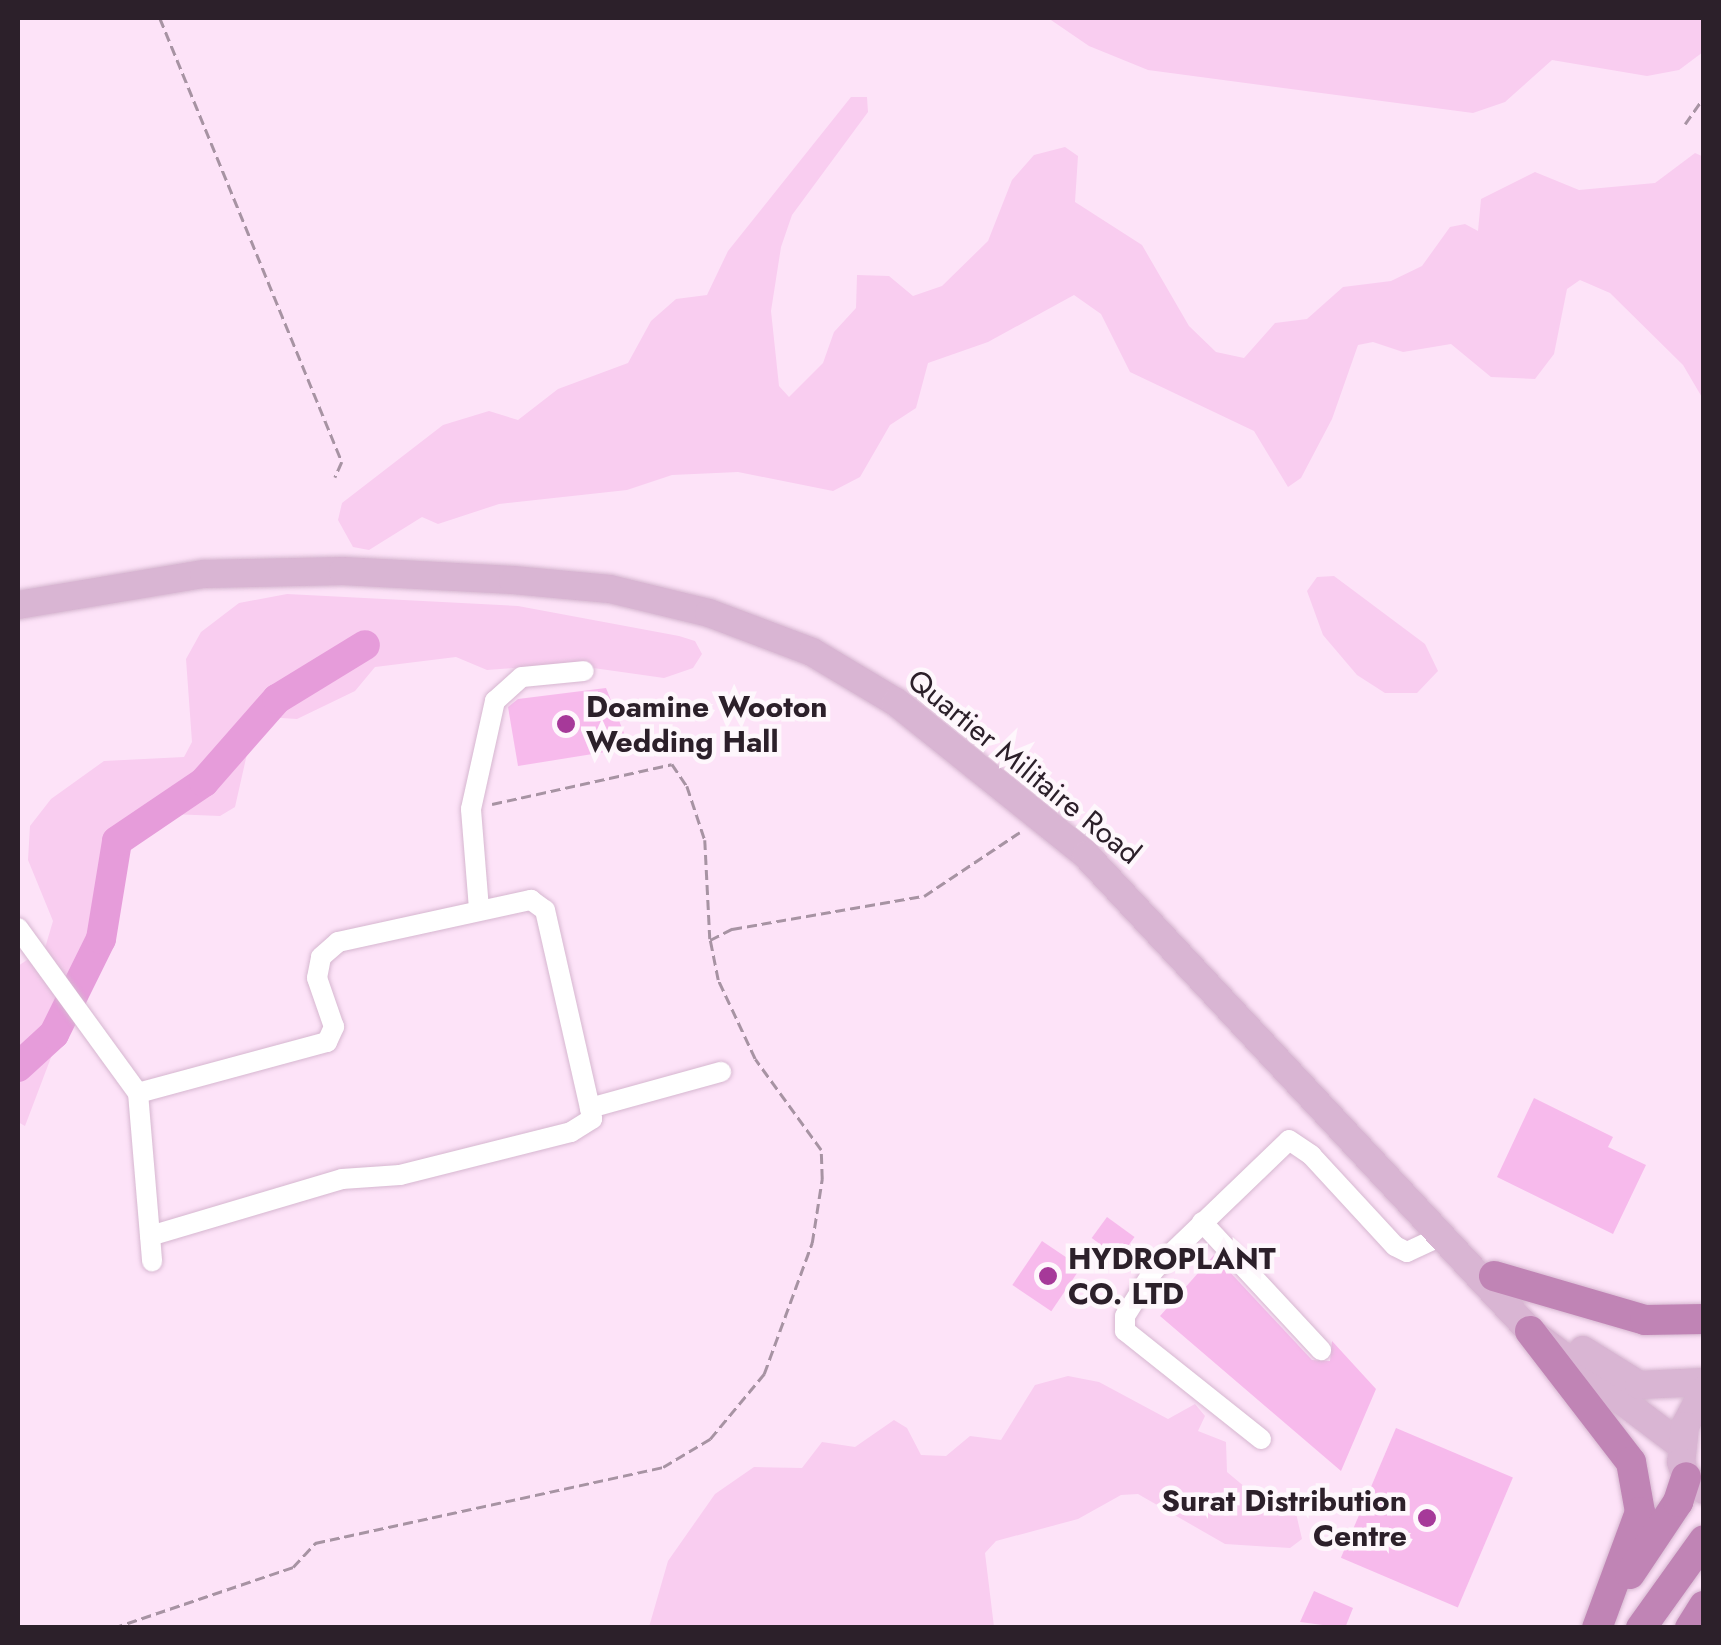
<!DOCTYPE html>
<html>
<head>
<meta charset="utf-8">
<style>
  body { margin:0 }
  #map { position:relative; width:1721px; height:1645px; overflow:hidden; background:#fde3f8; font-family:Jost,sans-serif }
  div>[style] { position:absolute }
  [style*='--x'] { left:calc(var(--x)*1px); top:calc(var(--y)*1px); width:calc(var(--w)*1px); rotate:calc(var(--a)*1deg) }
  .green>* { inset:0; background:#f9cdf0 }
  .river>* { height:30px; margin:-15px; padding:0 15px; transform-origin:15px; border-radius:15px; background:#e69cda }
  .building>* { inset:0; background:#f7baec; transform-origin:0 0 }
  .path>* { height:2.5px; margin-top:-1.25px; transform-origin:0; background:repeating-linear-gradient(90deg,#a793a3 0 10px,transparent 0 15px) }
  .roads { filter:drop-shadow(0 0 2px #d6b7d0) drop-shadow(0 0 2px #d6b7d0) }
  .minor>* { height:20px; margin:-10px; padding:0 10px; transform-origin:10px; border-radius:10px; background:#fff }
  .major>* { height:28px; margin:-14px; padding:0 14px; transform-origin:14px; border-radius:14px; background:#d9b5d3 }
  .highway>* { height:30px; margin:-15px; padding:0 15px; transform-origin:15px; border-radius:15px; background:#c084b5 }
  .dots>* { width:28px; height:28px; translate:-50% -50%; box-sizing:border-box; border:5px solid #fef7fc; border-radius:50% }
  span { translate:-50% -50%; white-space:nowrap; text-align:center; line-height:1.15; -webkit-text-stroke:9px #fef7fc; paint-order:stroke }
  .poi-label { font-size:30px; color:#2c202a; font-weight:700 }
  .left { translate:0 -50%; text-align:left }
  .right { translate:-100% -50%; text-align:right }
  .street-label { font-size:30px; color:#2c202a }
  .frame { position:absolute; inset:0; border:20px solid #2c202a; pointer-events:none }
</style>
</head>
<body>
<div id="map">
  <div class="green">
    <i style="clip-path:polygon(1048px 18px,1703px 18px,1703px 52px,1679px 70px,1647px 76px,1552px 60px,1505px 102px,1473px 113px,1148px 70px,1089px 46px)"></i>
    <i style="clip-path:polygon(851px 97px,867px 97px,868px 112px,792px 215px,781px 247px,771px 311px,779px 386px,789px 397px,823px 363px,834px 332px,856px 308px,857px 275px,889px 276px,913px 296px,942px 286px,988px 241px,1012px 180px,1034px 155px,1065px 147px,1078px 156px,1075px 202px,1142px 245px,1189px 326px,1216px 352px,1244px 358px,1275px 323px,1307px 319px,1343px 287px,1391px 281px,1422px 266px,1450px 227px,1465px 224px,1478px 231px,1481px 199px,1535px 172px,1579px 190px,1655px 183px,1695px 153px,1704px 157px,1703px 399px,1683px 365px,1610px 293px,1580px 280px,1567px 289px,1554px 354px,1535px 379px,1491px 377px,1451px 344px,1403px 352px,1373px 342px,1358px 345px,1332px 419px,1301px 478px,1288px 487px,1254px 431px,1130px 372px,1101px 314px,1074px 295px,988px 342px,928px 363px,916px 408px,890px 425px,860px 477px,833px 491px,738px 472px,672px 475px,627px 490px,499px 504px,438px 524px,422px 517px,369px 550px,353px 547px,338px 520px,342px 503px,443px 425px,489px 411px,518px 420px,558px 389px,628px 363px,651px 321px,676px 299px,707px 295px,728px 251px)"></i>
    <i style="clip-path:polygon(1334px 576px,1425px 644px,1438px 671px,1417px 693px,1385px 693px,1357px 675px,1323px 635px,1307px 591px,1317px 577px)"></i>
    <i style="clip-path:polygon(287px 594px,518px 606px,679px 636px,695px 641px,702px 654px,693px 668px,664px 678px,565px 664px,487px 670px,456px 657px,375px 667px,355px 691px,297px 719px,266px 717px,249px 745px,235px 807px,220px 816px,171px 814px,132px 844px,25px 1126px,18px 1122px,18px 966px,45px 948px,53px 921px,28px 860px,30px 826px,51px 799px,104px 761px,184px 757px,192px 742px,186px 659px,201px 632px,239px 603px)"></i>
    <i style="clip-path:polygon(1068px 1376px,1099px 1382px,1168px 1419px,1195px 1404px,1205px 1416px,1198px 1431px,1226px 1442px,1227px 1472px,1264px 1503px,1295px 1509px,1302px 1539px,1290px 1548px,1225px 1544px,1138px 1494px,1121px 1495px,1078px 1519px,996px 1541px,985px 1553px,994px 1627px,649px 1627px,668px 1561px,715px 1494px,754px 1467px,802px 1468px,822px 1442px,855px 1447px,894px 1420px,907px 1428px,921px 1455px,946px 1456px,970px 1436px,1001px 1440px,1035px 1385px)"></i>
  </div>
  <div class="river">
    <i style="--x:18;--y:1067;--w:49;--a:-42.5"></i>
    <i style="--x:54;--y:1034;--w:106;--a:-63.7"></i>
    <i style="--x:101;--y:939;--w:99;--a:-80.7"></i>
    <i style="--x:117;--y:841;--w:105;--a:-34.1"></i>
    <i style="--x:204;--y:782;--w:111;--a:-48.7"></i>
    <i style="--x:277;--y:699;--w:103;--a:-31.5"></i>
  </div>
  <div class="building">
    <i style="clip-path:polygon(606px 688px,630px 748px,518px 766px,508px 707px,518px 699px)"></i>
    <i style="clip-path:polygon(1534px 1098px,1613px 1137px,1608px 1147px,1646px 1165px,1613px 1234px,1497px 1177px)"></i>
    <i style="left:1107px;top:1217px;width:34px;height:26px;rotate:36deg"></i>
    <i style="left:1042px;top:1241px;width:47px;height:53px;rotate:34deg"></i>
    <i style="clip-path:polygon(1214px 1255px,1312px 1360px,1330px 1361px,1332px 1341px,1376px 1389px,1341px 1471px,1160px 1316px)"></i>
    <i style="left:1396px;top:1428px;width:127px;height:141px;rotate:23deg"></i>
    <i style="clip-path:polygon(1314px 1591px,1353px 1608px,1345px 1628px,1300px 1622px)"></i>
  </div>
  <div class="path">
    <i style="--x:160;--y:18;--w:480;--a:67.7"></i>
    <i style="--x:342;--y:462;--w:17;--a:114"></i>
    <i style="--x:1685;--y:124;--w:33;--a:-55"></i>
    <i style="--x:492;--y:804;--w:184;--a:-12.5"></i>
    <i style="--x:672;--y:764;--w:27;--a:56"></i>
    <i style="--x:687;--y:786;--w:57;--a:71.6"></i>
    <i style="--x:705;--y:840;--w:99;--a:87.1"></i>
    <i style="--x:113;--y:1628;--w:190;--a:-18.7"></i>
    <i style="--x:293;--y:1567;--w:33;--a:-47"></i>
    <i style="--x:315;--y:1543;--w:356;--a:-12.3"></i>
    <i style="--x:663;--y:1467;--w:55;--a:-30.8"></i>
    <i style="--x:710;--y:1439;--w:85;--a:-50.3"></i>
    <i style="--x:764;--y:1374;--w:140;--a:-69.9"></i>
    <i style="--x:812;--y:1243;--w:65;--a:-81.1"></i>
    <i style="--x:822;--y:1179;--w:29;--a:-92"></i>
    <i style="--x:821;--y:1150;--w:112;--a:-126"></i>
    <i style="--x:755;--y:1059;--w:87;--a:-115.1"></i>
    <i style="--x:718;--y:980;--w:41;--a:-101.3"></i>
    <i style="--x:710;--y:940;--w:25;--a:-27"></i>
    <i style="--x:732;--y:929;--w:195;--a:-9.8"></i>
    <i style="--x:924;--y:896;--w:115;--a:-33.7"></i>
  </div>
  <div class="roads">
    <div class="minor">
      <i style="--x:479;--y:909;--w:100;--a:-94.6"></i>
      <i style="--x:471;--y:809;--w:111;--a:-77.5"></i>
      <i style="--x:495;--y:701;--w:36;--a:-42"></i>
      <i style="--x:522;--y:677;--w:62;--a:-5.5"></i>
      <i style="--x:18;--y:928;--w:204;--a:54"></i>
      <i style="--x:138;--y:1093;--w:169;--a:85.2"></i>
      <i style="--x:138;--y:1093;--w:196;--a:-15.1"></i>
      <i style="--x:327;--y:1042;--w:17;--a:-65"></i>
      <i style="--x:334;--y:1027;--w:52;--a:-109.1"></i>
      <i style="--x:317;--y:978;--w:21;--a:-79"></i>
      <i style="--x:321;--y:957;--w:23;--a:-41"></i>
      <i style="--x:338;--y:942;--w:198;--a:-12.3"></i>
      <i style="--x:531;--y:900;--w:17;--a:36"></i>
      <i style="--x:545;--y:910;--w:203;--a:77.2"></i>
      <i style="--x:1202;--y:1222;--w:175;--a:47.1"></i>
      <i style="--x:150;--y:1236;--w:200;--a:-16.5"></i>
      <i style="--x:342;--y:1179;--w:58;--a:-3.9"></i>
      <i style="--x:400;--y:1175;--w:176;--a:-14.1"></i>
      <i style="--x:571;--y:1132;--w:25;--a:-32"></i>
      <i style="--x:592;--y:1119;--w:11;--a:-100"></i>
      <i style="--x:590;--y:1108;--w:136;--a:-15.4"></i>
      <i style="--x:1261;--y:1439;--w:174;--a:-141.5"></i>
      <i style="--x:1125;--y:1331;--w:15;--a:-90"></i>
      <i style="--x:1125;--y:1316;--w:54;--a:-57.8"></i>
      <i style="--x:1154;--y:1270;--w:187;--a:-43.9"></i>
      <i style="--x:1289;--y:1140;--w:27;--a:34"></i>
      <i style="--x:1311;--y:1155;--w:124;--a:47.3"></i>
      <i style="--x:1395;--y:1246;--w:13;--a:27"></i>
      <i style="--x:1407;--y:1252;--w:38;--a:-25"></i>
    </div>
    <div class="major">
      <i style="--x:18;--y:605;--w:189;--a:-9.5"></i>
      <i style="--x:204;--y:574;--w:139;--a:-1.2"></i>
      <i style="--x:343;--y:571;--w:170;--a:3"></i>
      <i style="--x:513;--y:580;--w:97;--a:5.3"></i>
      <i style="--x:610;--y:589;--w:102;--a:13.6"></i>
      <i style="--x:709;--y:613;--w:110;--a:20.7"></i>
      <i style="--x:812;--y:652;--w:98;--a:30.8"></i>
      <i style="--x:896;--y:702;--w:244;--a:38.8"></i>
      <i style="--x:1086;--y:855;--w:651;--a:46.99"></i>
      <i style="--x:1530;--y:1331;--w:191;--a:37.1"></i>
      <i style="--x:1583;--y:1350;--w:66;--a:32"></i>
      <i style="--x:1639;--y:1385;--w:65;--a:-2.6"></i>
      <i style="--x:1704;--y:1390;--w:41;--a:117.8"></i>
      <i style="--x:1685;--y:1426;--w:36;--a:96"></i>
      <i style="--x:1681;--y:1462;--w:16;--a:72"></i>
      <i style="--x:1686;--y:1477;--w:22;--a:36"></i>
    </div>
    <div class="highway">
      <i style="--x:1494;--y:1276;--w:157;--a:16.2"></i>
      <i style="--x:1645;--y:1320;--w:59;--a:-1"></i>
      <i style="--x:1530;--y:1331;--w:165;--a:52.4"></i>
      <i style="--x:1631;--y:1462;--w:51;--a:79.8"></i>
      <i style="--x:1640;--y:1512;--w:124;--a:110.3"></i>
      <i style="--x:1630;--y:1574;--w:87;--a:-56.3"></i>
      <i style="--x:1678;--y:1502;--w:26;--a:-72"></i>
      <i style="--x:1641;--y:1628;--w:108;--a:-54.4"></i>
      <i style="--x:1690;--y:1628;--w:26;--a:-58"></i>
    </div>
  </div>
  <div class="dots">
    <i style="left:566px;top:724px;background:#a63999"></i>
    <i style="left:1048px;top:1276px;background:#a63999"></i>
    <i style="left:1427px;top:1518px;background:#a63999"></i>
  </div>
  <div class="poi-label">
    <span class="left" style="left:586px;top:724px">Doamine Wooton<br>Wedding Hall</span>
    <span class="left" style="left:1068px;top:1276px">HYDROPLANT<br>CO. LTD</span>
    <span class="right" style="left:1407px;top:1518px">Surat Distribution<br>Centre</span>
  </div>
  <div class="street-label">
    <span style="left:1024px;top:767px;rotate:39deg">Quartier Militaire Road</span>
  </div>
  <div class="frame"></div>
</div>
</body>
</html>
